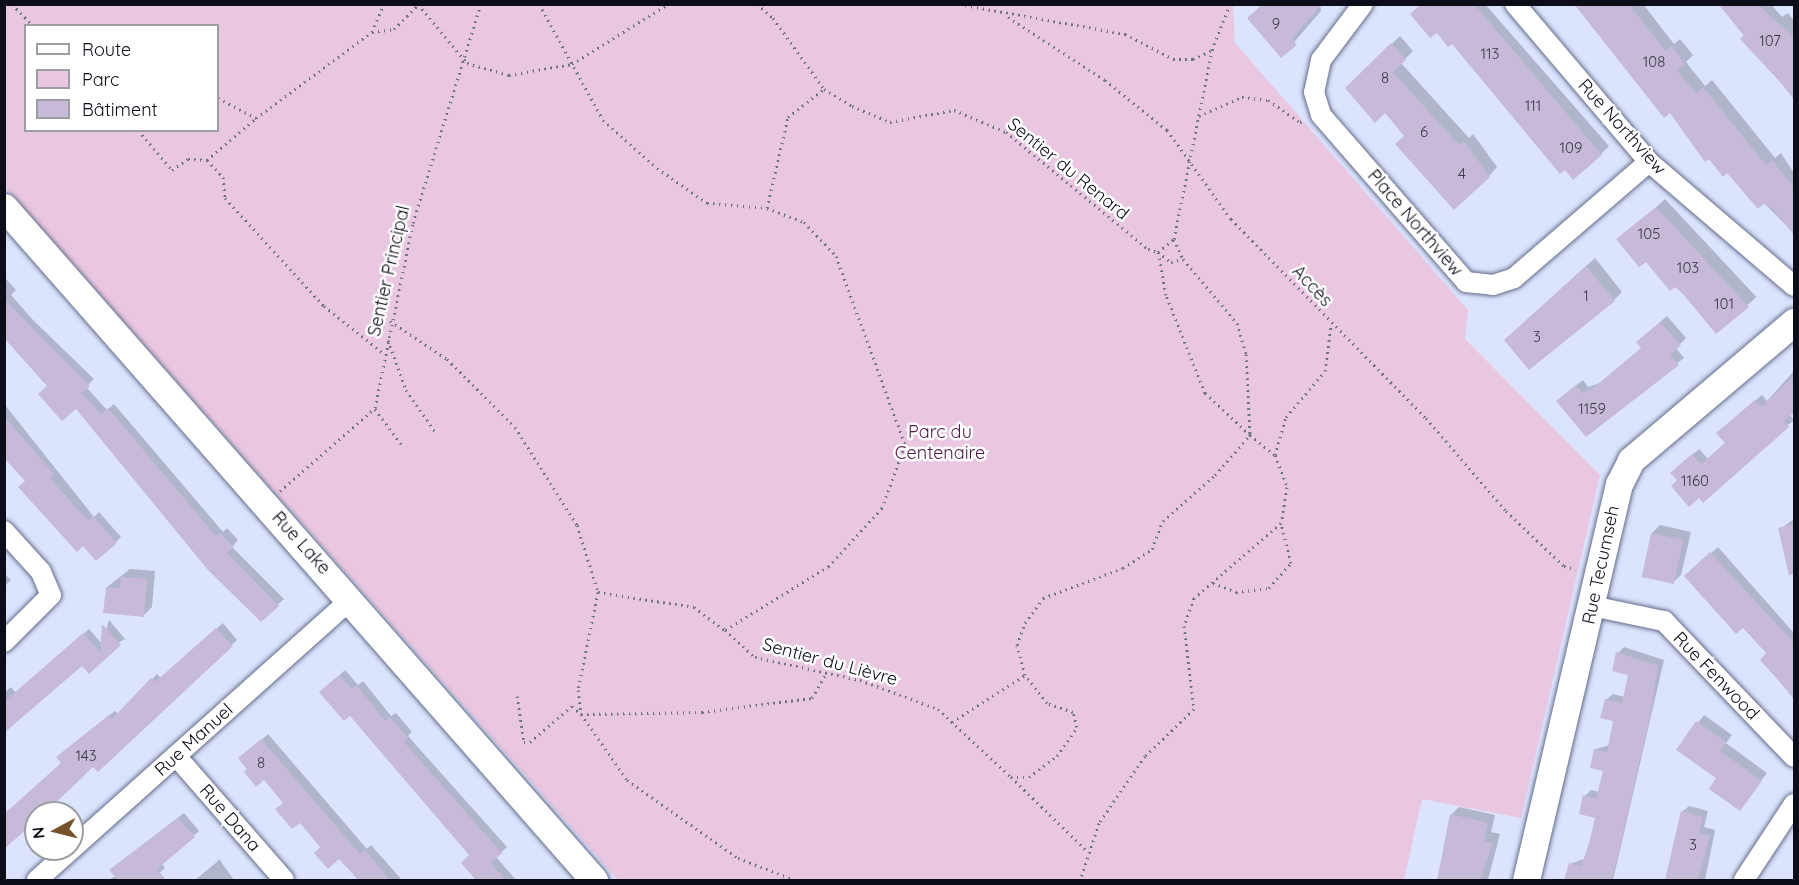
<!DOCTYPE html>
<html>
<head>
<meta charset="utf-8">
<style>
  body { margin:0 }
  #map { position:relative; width:1799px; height:885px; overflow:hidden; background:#dbe3fd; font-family:Quicksand,sans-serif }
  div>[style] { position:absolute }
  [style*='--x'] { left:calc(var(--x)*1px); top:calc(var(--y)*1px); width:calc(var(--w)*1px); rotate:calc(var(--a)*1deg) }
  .green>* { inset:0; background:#eac7e1 }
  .shadow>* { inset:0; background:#0003; transform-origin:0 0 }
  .building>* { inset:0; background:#c7bad9; transform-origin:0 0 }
  .path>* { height:3px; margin-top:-1.5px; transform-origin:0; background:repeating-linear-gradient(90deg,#6e7385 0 1.5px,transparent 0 6px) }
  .roads { filter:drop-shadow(0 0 2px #656d89) drop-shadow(0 0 2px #656d89) }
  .street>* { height:20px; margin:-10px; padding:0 10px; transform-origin:10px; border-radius:10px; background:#fff }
  .secondary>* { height:27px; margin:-13.5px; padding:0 13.5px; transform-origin:13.5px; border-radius:13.5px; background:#fff }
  span { translate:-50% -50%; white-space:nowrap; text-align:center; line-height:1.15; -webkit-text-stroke:5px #fff; paint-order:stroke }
  .number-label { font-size:15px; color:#3a3848 }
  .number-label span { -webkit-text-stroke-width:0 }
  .street-label { font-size:18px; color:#0b0d18 }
  .park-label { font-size:18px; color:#501847 }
  .frame { position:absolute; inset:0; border:6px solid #0b0d18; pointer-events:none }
  .legend { position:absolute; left:24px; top:24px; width:195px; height:108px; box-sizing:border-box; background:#fff; border:2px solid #9d9ea3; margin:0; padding:8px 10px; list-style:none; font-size:18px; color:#0b0d18 }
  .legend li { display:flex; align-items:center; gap:12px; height:30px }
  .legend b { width:30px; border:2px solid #9d9ea3 }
  .north { position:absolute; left:24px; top:801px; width:60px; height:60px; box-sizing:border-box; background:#fff; border:2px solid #9d9ea3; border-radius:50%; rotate:263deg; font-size:16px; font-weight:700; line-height:24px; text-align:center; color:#0b0d18 }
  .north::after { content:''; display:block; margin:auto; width:21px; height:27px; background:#77532c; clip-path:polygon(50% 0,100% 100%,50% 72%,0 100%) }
</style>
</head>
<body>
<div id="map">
  <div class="green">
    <i style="clip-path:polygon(evenodd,4px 5px,1233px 5px,1235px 43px,1468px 310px,1465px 339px,1600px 475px,1521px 818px,1422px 799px,1404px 880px,618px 880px,5px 187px,4px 5px,26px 26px,218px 26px,218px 130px,26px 130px,26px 26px)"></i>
  </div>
  <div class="shadow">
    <i style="clip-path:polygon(1262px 4px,1320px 4px,1321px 11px,1282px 56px,1249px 18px)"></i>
    <i style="clip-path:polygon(1421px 4px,1485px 4px,1609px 146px,1601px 154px,1452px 42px)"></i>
    <i style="clip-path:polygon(1575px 4px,1643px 4px,1674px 44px,1680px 39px,1693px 55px,1686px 62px,1705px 86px,1712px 80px,1775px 158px,1781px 153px,1794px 173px,1794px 233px,1671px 111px)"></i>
    <i style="clip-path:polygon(1719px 4px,1771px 4px,1782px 17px,1788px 13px,1794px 21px,1794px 99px)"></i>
    <i style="clip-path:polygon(1400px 36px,1413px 51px,1401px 63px,1469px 138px,1473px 134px,1497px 167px,1489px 176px,1406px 136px,1386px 111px,1347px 88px)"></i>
    <i style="left:1665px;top:199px;width:134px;height:50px;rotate:47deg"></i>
    <i style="clip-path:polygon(1595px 258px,1622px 292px,1614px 300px,1514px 332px)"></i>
    <i style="clip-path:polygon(6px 279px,16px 290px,11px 295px,34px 321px,94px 379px,86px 387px,107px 410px,114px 404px,223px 532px,227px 528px,238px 540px,232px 547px,284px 599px,261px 620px,76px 407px,48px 386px,4px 336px)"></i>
    <i style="clip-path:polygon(1667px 316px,1686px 338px,1676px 348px,1684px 358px,1586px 435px,1564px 395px,1583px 380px,1588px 387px,1600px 383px,1643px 348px,1644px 336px)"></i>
    <i style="clip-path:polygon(1794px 371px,1794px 411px,1790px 415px,1794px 420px,1689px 505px,1678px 467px,1699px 449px,1708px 459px,1727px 443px,1738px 415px,1762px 395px,1767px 401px)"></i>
    <i style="clip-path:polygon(5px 405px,94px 517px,99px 512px,121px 537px,116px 542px,27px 481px,4px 456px)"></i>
    <i style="clip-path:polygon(1794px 519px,1794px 564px,1789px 566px,1780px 529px)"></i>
    <i style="clip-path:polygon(1660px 525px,1691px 532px,1681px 575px,1672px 583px,1652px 533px)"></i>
    <i style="clip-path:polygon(1718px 547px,1794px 633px,1794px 699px,1762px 660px,1768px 653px,1692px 570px)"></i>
    <i style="clip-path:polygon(130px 569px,155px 571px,152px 607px,143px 616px,107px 587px)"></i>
    <i style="clip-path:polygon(4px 573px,11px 580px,4px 587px)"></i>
    <i style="clip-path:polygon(109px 620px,125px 639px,82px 663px,4px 731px,4px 693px,11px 687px,16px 693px,89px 629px,102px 644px)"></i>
    <i style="clip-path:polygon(223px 623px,237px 640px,109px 760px,93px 765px,4px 845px,63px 763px,63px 752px,115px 711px,118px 714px,157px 674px,161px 678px)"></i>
    <i style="clip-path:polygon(1624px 647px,1664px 660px,1613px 880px,1577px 880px,1567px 878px,1570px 864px,1584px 859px,1597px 817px,1585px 796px,1591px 790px,1599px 792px,1605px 770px,1596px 749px,1610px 745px,1615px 720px,1606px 700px,1613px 694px,1625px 697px,1630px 674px,1618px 653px)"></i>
    <i style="clip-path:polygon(345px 670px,358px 685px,363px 681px,391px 716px,396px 713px,412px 732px,408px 736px,507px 847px,496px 857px,516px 880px,478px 880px,463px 863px,471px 855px,327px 687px)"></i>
    <i style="clip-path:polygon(1704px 715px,1732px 735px,1726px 743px,1767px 773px,1740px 809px,1718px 778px,1678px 749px)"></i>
    <i style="clip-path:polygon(268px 734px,367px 849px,371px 845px,402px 880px,359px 880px,264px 778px,257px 785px,240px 759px)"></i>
    <i style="clip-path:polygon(1689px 806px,1708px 811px,1704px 827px,1715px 830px,1705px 880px,1667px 880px,1682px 812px)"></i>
    <i style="clip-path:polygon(1459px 807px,1495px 815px,1491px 832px,1500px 834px,1488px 880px,1438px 880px,1451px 815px)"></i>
    <i style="clip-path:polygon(184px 813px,199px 831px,162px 864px,165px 868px,152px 880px,108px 880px,116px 876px,116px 865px)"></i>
    <i style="clip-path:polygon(219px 859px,234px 880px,195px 880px,217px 862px)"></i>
  </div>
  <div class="building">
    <i style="clip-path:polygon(1264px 4px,1322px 4px,1292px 39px,1297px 45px,1281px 58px,1247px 18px)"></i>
    <i style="clip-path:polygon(1421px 4px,1474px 4px,1602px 155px,1573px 180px,1565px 170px,1560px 174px,1452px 44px,1448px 47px,1437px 33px,1430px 38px,1410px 14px)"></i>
    <i style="clip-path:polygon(1574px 4px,1629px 4px,1665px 51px,1671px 46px,1685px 64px,1677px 71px,1696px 93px,1703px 87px,1766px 165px,1772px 160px,1794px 188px,1794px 235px,1774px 210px,1765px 203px,1758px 209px,1727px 173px,1723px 177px,1709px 159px,1705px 162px,1670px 113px,1664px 118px)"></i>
    <i style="clip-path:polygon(1718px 4px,1757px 4px,1794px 37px,1794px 97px,1740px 39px,1744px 35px)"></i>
    <i style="clip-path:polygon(1391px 43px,1406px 60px,1393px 72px,1459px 145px,1464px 141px,1490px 177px,1454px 210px,1395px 144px,1404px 136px,1385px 113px,1375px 123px,1345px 88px)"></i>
    <i style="clip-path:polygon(1656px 207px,1749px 307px,1716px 334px,1683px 294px,1675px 287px,1670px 291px,1646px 262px,1639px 267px,1616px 239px)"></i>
    <i style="clip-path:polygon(1586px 266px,1615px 301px,1529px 370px,1504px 340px)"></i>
    <i style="clip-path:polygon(4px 299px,90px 386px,81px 393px,101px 414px,108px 408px,216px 536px,221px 533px,233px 547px,227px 553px,279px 606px,261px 622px,208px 570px,76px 409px,62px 421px,38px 394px,47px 386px,4px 338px)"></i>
    <i style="clip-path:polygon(1660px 322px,1681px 345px,1670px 355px,1679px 365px,1586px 437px,1556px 401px,1576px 385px,1582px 393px,1592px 389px,1641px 348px,1636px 342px)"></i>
    <i style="clip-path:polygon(1794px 376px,1794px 413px,1784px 421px,1789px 427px,1703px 503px,1699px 498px,1689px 507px,1671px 486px,1677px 480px,1670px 473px,1692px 454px,1701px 464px,1725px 443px,1716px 433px,1755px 400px,1761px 407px)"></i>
    <i style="clip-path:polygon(4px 416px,54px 474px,50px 478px,88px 521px,93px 516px,117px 543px,96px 561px,83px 546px,77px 552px,18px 487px,25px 481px,4px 458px)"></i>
    <i style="clip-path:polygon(1794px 524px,1794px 574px,1789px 575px,1778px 528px)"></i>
    <i style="left:1651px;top:533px;width:33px;height:45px;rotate:12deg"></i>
    <i style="clip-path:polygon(1710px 552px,1794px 643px,1794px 698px,1760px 660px,1766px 653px,1743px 628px,1736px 634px,1684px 576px)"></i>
    <i style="clip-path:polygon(121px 577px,147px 579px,144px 617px,103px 613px,106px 587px,120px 588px)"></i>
    <i style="clip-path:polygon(102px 624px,121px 645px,89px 674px,82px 666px,4px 733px,4px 702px,83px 633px,100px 652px)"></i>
    <i style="clip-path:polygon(216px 628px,233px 646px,98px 772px,93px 767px,45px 813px,36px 813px,36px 821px,4px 849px,4px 814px,61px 763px,56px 757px,109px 715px,112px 719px,151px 678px,155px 682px)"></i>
    <i style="clip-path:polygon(1616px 652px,1658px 666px,1651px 713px,1612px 880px,1564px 880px,1569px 863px,1581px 866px,1589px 845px,1595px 818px,1579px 814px,1583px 795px,1596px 799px,1603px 771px,1590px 768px,1594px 749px,1607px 752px,1613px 721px,1600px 718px,1605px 699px,1622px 703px,1628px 675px,1612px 671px)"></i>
    <i style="clip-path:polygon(339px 675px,352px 689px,357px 685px,385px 721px,390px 717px,408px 738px,404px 742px,502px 853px,491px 863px,506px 880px,476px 880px,461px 863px,469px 855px,350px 716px,344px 721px,319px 692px)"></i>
    <i style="clip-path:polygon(1696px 721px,1726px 742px,1720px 751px,1762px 781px,1740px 811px,1709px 789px,1716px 778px,1676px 750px)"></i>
    <i style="clip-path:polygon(261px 739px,360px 854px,365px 850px,390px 880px,358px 880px,339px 859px,328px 869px,314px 853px,320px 847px,300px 823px,292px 829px,275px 809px,283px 803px,264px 780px,256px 787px,244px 772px,247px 769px,238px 758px)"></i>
    <i style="clip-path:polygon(1681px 811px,1703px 817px,1699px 833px,1710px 836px,1698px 880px,1665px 880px)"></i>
    <i style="clip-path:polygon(1450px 814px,1488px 823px,1484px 841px,1493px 843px,1480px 880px,1437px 880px)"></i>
    <i style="clip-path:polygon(178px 818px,195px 837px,157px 869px,166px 880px,118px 880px,109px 870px)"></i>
  </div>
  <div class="path">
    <i style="--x:12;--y:4;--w:30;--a:46"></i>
    <i style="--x:418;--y:4;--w:77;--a:50.3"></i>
    <i style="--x:467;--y:63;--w:44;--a:15.9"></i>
    <i style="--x:509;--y:75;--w:64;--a:-9.9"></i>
    <i style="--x:572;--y:64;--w:113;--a:-32"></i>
    <i style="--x:539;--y:4;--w:132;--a:61.1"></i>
    <i style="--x:603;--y:120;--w:72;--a:41.6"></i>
    <i style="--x:657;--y:168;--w:61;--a:35"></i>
    <i style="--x:707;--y:203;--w:60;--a:4.8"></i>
    <i style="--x:767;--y:208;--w:40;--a:21"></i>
    <i style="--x:804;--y:222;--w:47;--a:46.7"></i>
    <i style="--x:836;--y:256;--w:201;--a:69.9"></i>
    <i style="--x:905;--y:445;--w:67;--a:110.1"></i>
    <i style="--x:882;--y:508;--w:79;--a:132.4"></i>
    <i style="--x:829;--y:566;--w:122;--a:148.4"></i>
    <i style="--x:725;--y:630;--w:40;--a:42"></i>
    <i style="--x:755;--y:657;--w:107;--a:12.4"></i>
    <i style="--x:860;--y:680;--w:83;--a:20.4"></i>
    <i style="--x:938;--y:709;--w:100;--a:43"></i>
    <i style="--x:1011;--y:777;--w:18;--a:0"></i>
    <i style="--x:1029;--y:777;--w:35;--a:-37"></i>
    <i style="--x:1057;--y:756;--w:35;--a:-55"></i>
    <i style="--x:1077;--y:727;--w:16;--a:-105"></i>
    <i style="--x:1073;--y:712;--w:28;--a:-161"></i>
    <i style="--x:1047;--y:703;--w:36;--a:-128"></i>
    <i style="--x:1025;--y:675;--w:31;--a:-105"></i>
    <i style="--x:1017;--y:645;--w:23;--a:-70"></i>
    <i style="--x:1025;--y:623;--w:31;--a:-54"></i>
    <i style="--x:1043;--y:598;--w:85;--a:-20.6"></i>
    <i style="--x:1123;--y:568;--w:35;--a:-33"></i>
    <i style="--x:1152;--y:549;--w:30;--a:-69"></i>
    <i style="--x:1163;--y:521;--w:69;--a:-41.5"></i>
    <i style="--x:1215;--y:475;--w:53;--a:-48.8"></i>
    <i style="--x:1250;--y:435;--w:62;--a:-137"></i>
    <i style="--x:1205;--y:393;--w:105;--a:-111.7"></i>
    <i style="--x:1166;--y:295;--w:44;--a:-100.5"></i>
    <i style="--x:757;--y:4;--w:21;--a:41"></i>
    <i style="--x:773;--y:18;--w:87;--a:54.3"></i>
    <i style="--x:824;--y:89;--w:33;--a:31"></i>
    <i style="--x:852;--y:106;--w:41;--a:22.8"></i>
    <i style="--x:890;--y:122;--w:65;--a:-10.6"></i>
    <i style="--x:954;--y:110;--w:56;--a:22.9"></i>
    <i style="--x:1006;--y:132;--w:184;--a:39.5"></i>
    <i style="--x:1148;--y:249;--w:10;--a:17"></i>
    <i style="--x:1158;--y:252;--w:21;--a:-39"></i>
    <i style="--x:1174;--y:239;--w:22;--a:66"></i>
    <i style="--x:1183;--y:259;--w:84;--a:49.8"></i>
    <i style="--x:1237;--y:323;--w:32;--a:74"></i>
    <i style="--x:1246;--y:354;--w:81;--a:87.2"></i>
    <i style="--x:1250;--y:435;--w:32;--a:39"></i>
    <i style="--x:1275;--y:455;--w:34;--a:69"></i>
    <i style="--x:1287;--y:487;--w:36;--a:99"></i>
    <i style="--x:1281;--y:523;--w:115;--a:139.2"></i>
    <i style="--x:1194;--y:598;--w:30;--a:110"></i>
    <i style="--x:1184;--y:626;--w:84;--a:83.1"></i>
    <i style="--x:1194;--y:709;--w:68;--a:136.2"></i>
    <i style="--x:1145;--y:756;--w:81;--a:124.5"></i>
    <i style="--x:1099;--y:823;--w:60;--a:108.4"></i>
    <i style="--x:959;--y:4;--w:169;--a:10.2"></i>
    <i style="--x:1125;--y:34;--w:54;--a:27.5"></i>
    <i style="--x:1173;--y:59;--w:20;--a:0"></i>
    <i style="--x:1193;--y:59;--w:21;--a:-25"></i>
    <i style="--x:1212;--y:50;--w:49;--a:-68.6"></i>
    <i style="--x:1008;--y:17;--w:116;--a:33"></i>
    <i style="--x:1105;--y:80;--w:80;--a:38.9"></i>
    <i style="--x:1167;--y:130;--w:110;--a:54.3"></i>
    <i style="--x:1231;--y:219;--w:279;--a:45.6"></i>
    <i style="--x:1426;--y:418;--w:123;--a:49.3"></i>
    <i style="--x:1506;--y:511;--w:80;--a:43.5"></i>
    <i style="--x:1564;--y:566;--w:12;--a:14"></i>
    <i style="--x:372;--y:32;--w:30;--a:-67"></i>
    <i style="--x:218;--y:98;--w:43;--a:27.8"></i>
    <i style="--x:256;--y:118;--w:144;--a:-36.6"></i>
    <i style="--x:372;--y:32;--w:22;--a:-8"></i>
    <i style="--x:394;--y:29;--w:34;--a:-45"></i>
    <i style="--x:1199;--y:116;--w:47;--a:-23.8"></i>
    <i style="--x:1242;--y:97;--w:26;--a:7"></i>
    <i style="--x:1268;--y:100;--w:39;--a:35"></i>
    <i style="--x:1300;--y:122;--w:5;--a:-22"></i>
    <i style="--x:138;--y:130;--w:52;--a:49.6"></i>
    <i style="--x:172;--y:170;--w:19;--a:-35"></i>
    <i style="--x:188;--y:159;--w:19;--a:3"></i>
    <i style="--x:207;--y:160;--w:23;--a:47"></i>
    <i style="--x:223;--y:177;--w:21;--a:85"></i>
    <i style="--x:225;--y:198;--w:147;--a:47.5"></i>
    <i style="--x:324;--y:306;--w:75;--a:38.5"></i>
    <i style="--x:207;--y:160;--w:65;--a:-40.6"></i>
    <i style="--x:767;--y:208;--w:93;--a:-77"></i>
    <i style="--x:788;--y:117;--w:46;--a:-37.9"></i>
    <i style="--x:1174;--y:239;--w:193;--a:-78.6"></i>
    <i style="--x:1158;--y:252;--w:16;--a:38"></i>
    <i style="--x:1171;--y:262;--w:12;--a:-14"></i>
    <i style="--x:390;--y:321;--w:69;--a:33.7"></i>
    <i style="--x:447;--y:359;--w:96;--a:45"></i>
    <i style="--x:515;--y:427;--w:116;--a:57.7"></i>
    <i style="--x:577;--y:525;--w:70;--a:72.6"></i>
    <i style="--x:598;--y:592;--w:100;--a:101.5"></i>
    <i style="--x:578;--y:690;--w:24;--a:83"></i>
    <i style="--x:581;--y:714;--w:80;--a:55.1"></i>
    <i style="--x:627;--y:780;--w:136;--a:35.1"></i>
    <i style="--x:738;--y:858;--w:61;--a:21.1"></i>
    <i style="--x:388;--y:340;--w:53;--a:70.2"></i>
    <i style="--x:406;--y:390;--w:52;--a:55.1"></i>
    <i style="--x:375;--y:409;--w:44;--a:53.4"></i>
    <i style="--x:1275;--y:455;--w:40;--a:-74"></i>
    <i style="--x:1286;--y:417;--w:60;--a:-49.7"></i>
    <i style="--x:1325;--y:371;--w:45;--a:-82.4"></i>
    <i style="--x:280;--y:491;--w:126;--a:-41.1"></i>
    <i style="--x:375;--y:408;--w:189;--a:-78.4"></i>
    <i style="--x:413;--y:223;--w:229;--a:-72.8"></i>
    <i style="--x:1213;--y:583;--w:25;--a:21"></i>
    <i style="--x:1236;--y:592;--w:33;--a:-7"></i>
    <i style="--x:1269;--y:588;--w:33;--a:-49"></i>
    <i style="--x:1291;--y:563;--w:41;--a:-104"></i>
    <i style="--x:598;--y:592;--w:97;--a:8.9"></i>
    <i style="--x:694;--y:607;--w:39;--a:37"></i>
    <i style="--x:517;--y:696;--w:47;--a:81.3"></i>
    <i style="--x:524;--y:742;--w:6;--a:0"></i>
    <i style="--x:530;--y:742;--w:55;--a:-40.6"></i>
    <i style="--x:572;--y:706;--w:12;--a:42"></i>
    <i style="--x:581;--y:714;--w:121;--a:-0.9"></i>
    <i style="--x:702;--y:712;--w:111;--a:-7.3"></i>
    <i style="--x:812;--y:698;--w:28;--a:-60"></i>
    <i style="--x:952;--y:722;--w:87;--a:-32.8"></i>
    <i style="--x:1011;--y:777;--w:106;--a:44.2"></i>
  </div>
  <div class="roads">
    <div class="street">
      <i style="--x:1363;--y:4;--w:70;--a:126.9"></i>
      <i style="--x:1321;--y:60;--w:33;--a:102"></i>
      <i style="--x:1314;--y:92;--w:24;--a:73"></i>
      <i style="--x:1321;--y:115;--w:221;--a:49"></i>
      <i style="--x:1466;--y:282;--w:27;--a:6"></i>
      <i style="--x:1493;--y:285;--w:22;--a:-18"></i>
      <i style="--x:1514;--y:278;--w:178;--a:-40.7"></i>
      <i style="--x:1515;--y:4;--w:207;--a:49.7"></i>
      <i style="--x:1649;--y:162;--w:191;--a:40.5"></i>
      <i style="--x:4;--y:531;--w:55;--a:47.9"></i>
      <i style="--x:41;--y:572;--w:25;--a:67"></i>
      <i style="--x:51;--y:595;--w:66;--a:135"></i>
      <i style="--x:1592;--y:606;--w:74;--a:11.8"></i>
      <i style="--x:1664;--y:621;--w:188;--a:46.3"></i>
      <i style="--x:176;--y:756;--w:164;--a:48.9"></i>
      <i style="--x:37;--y:880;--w:421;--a:-41.8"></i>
      <i style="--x:1744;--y:880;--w:91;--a:-56.7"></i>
    </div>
    <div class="secondary">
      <i style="--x:4;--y:207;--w:895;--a:48.76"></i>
      <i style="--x:1526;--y:880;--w:407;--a:-76.8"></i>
      <i style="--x:1619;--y:484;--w:27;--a:-63"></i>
      <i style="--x:1631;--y:460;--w:214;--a:-40.3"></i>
    </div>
  </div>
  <div class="number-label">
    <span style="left:1276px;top:24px">9</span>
    <span style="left:1770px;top:41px">107</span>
    <span style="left:1490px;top:54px">113</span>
    <span style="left:1654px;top:62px">108</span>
    <span style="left:1385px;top:78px">8</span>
    <span style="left:1533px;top:106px">111</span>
    <span style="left:1424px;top:132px">6</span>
    <span style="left:1571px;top:148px">109</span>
    <span style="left:1462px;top:174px">4</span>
    <span style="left:1649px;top:234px">105</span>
    <span style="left:1688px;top:268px">103</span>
    <span style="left:1586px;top:296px">1</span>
    <span style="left:1724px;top:304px">101</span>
    <span style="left:1537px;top:337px">3</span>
    <span style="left:1592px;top:409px">1159</span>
    <span style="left:1695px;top:481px">1160</span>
    <span style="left:86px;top:756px">143</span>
    <span style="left:261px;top:763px">8</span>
    <span style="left:1693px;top:845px">3</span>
  </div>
  <div class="street-label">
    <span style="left:1622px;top:127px;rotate:48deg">Rue Northview</span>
    <span style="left:1068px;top:169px;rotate:39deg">Sentier du Renard</span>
    <span style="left:1415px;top:223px;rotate:49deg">Place Northview</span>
    <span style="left:389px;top:271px;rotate:-77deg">Sentier Principal</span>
    <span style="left:1312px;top:286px;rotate:47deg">Accès</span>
    <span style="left:301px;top:543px;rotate:48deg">Rue Lake</span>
    <span style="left:1601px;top:565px;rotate:-78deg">Rue Tecumseh</span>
    <span style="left:830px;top:662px;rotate:15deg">Sentier du Lièvre</span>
    <span style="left:1716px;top:676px;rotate:46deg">Rue Fenwood</span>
    <span style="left:194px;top:740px;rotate:-42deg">Rue Manuel</span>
    <span style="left:230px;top:818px;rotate:49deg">Rue Dana</span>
  </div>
  <div class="park-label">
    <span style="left:940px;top:443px">Parc du<br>Centenaire</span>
  </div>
  <div class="frame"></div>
  <ul class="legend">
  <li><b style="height:8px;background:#fff"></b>Route</li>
  <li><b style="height:16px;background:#eac7e1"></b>Parc</li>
  <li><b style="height:16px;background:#c7bad9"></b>Bâtiment</li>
  </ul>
  <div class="north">N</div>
</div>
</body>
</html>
